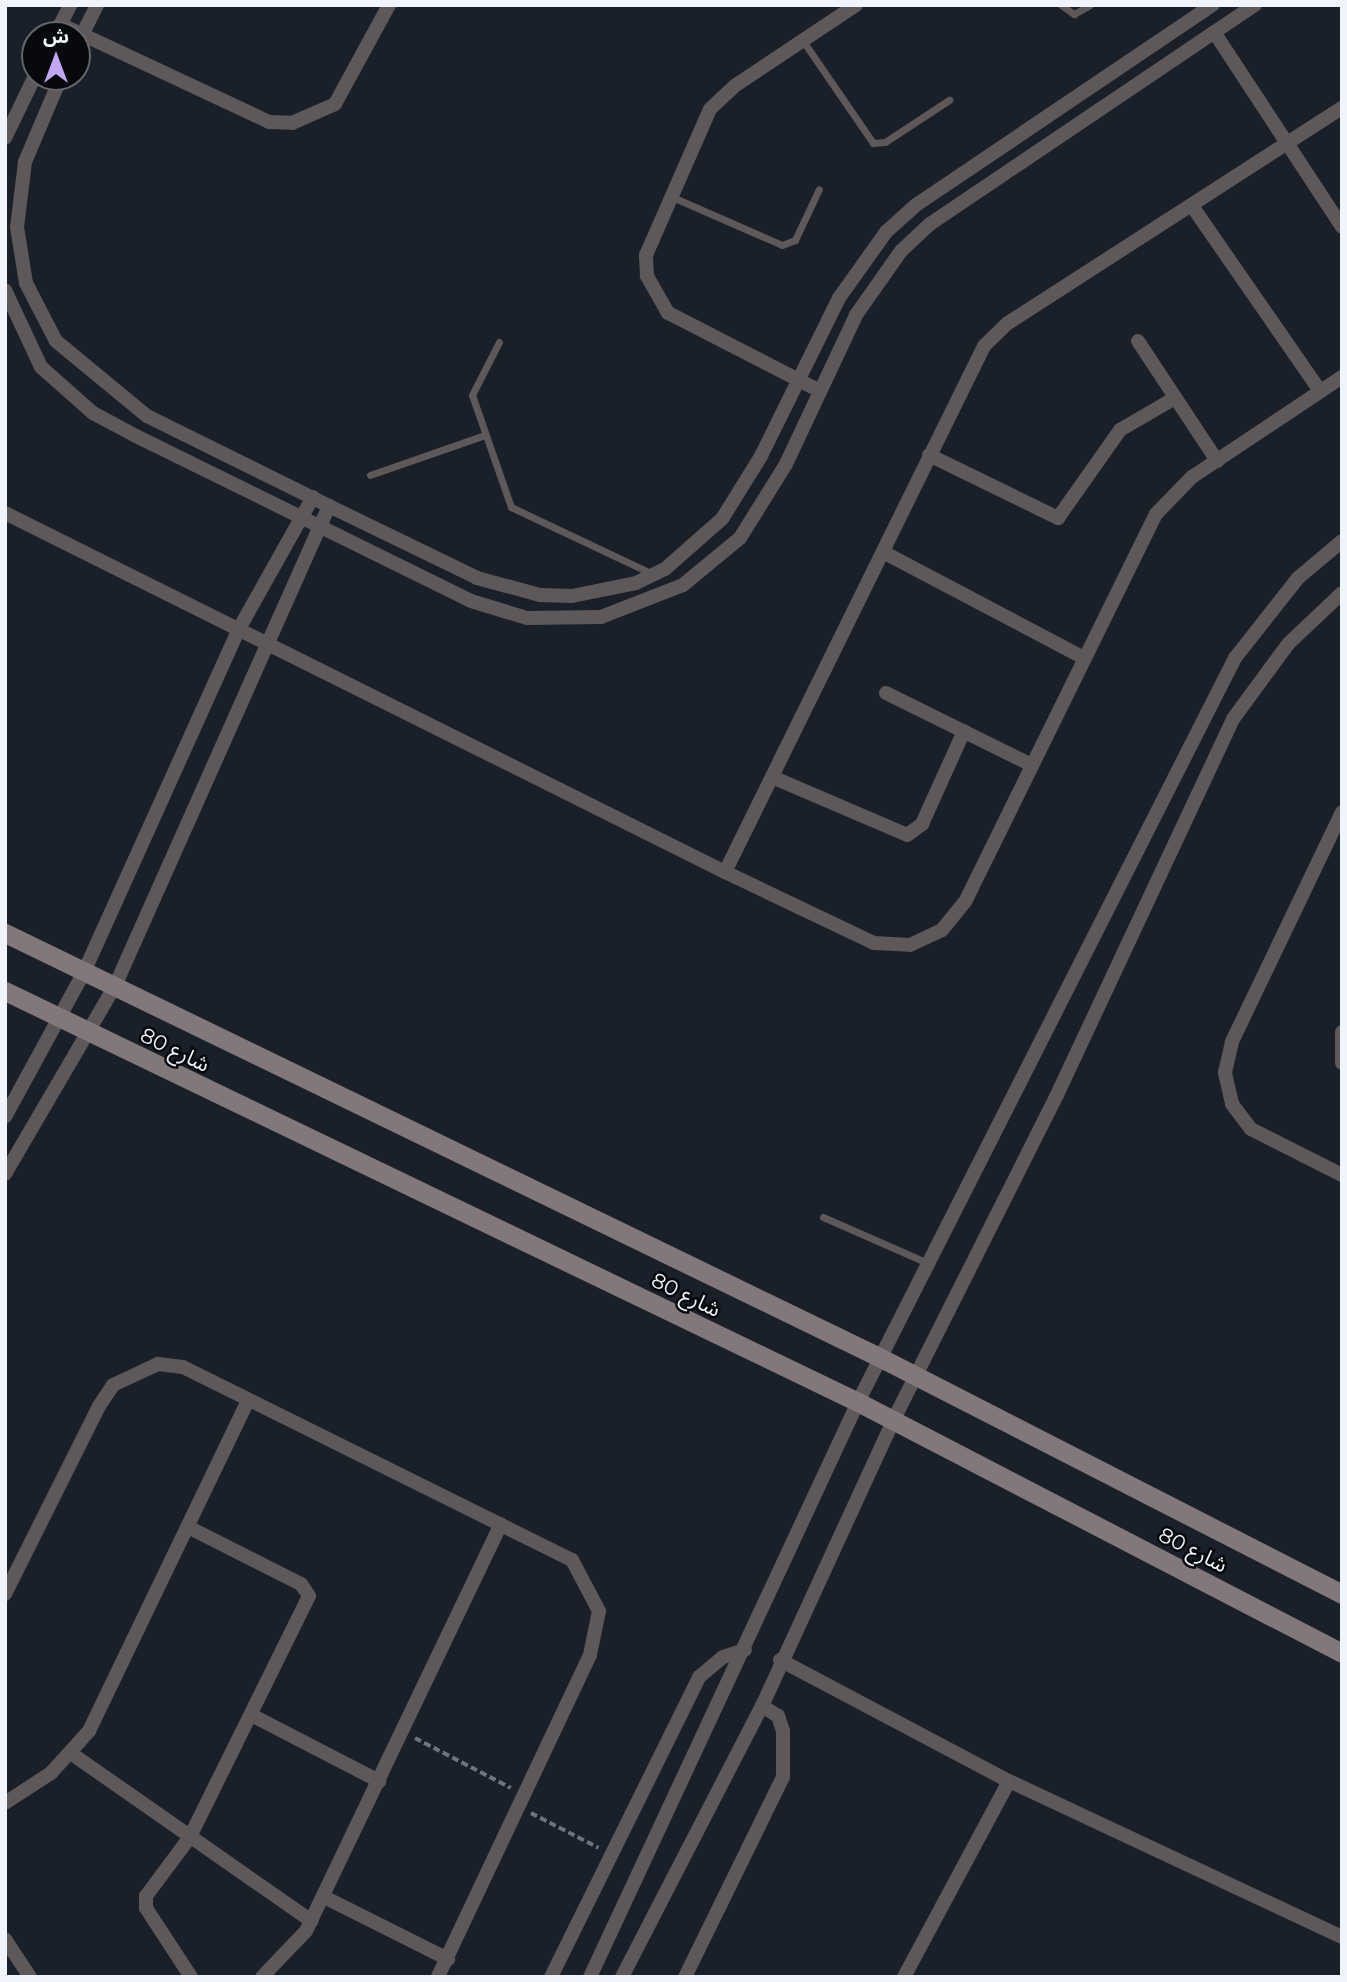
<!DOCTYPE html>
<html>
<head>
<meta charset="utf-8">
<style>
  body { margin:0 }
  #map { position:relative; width:1347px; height:1982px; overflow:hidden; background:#192029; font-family:Montserrat,"Noto Sans Arabic",sans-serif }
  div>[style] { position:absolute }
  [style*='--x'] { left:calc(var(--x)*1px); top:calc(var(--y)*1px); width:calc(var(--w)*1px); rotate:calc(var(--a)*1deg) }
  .path>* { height:3.5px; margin-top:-1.75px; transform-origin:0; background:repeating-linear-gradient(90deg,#6e747c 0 7px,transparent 0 10.5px) }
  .lane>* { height:7px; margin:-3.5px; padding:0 3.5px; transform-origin:3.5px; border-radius:3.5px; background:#5e5859 }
  .street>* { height:14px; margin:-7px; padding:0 7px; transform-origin:7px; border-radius:7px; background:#5e5859 }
  .secondary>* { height:19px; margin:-9.5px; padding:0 9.5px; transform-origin:9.5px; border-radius:9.5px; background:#82787a }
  span { translate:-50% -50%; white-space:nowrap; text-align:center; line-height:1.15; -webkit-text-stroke:5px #07090d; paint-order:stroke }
  .street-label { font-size:21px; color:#f0f4fb }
  .frame { position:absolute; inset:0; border:7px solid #f0f4fb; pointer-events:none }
  .north { position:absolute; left:21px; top:21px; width:70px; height:70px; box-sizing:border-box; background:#07090d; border:2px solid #64676c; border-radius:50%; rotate:0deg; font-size:19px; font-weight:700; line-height:28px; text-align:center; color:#f0f4fb }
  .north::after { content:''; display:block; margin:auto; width:24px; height:32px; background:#c3a7f2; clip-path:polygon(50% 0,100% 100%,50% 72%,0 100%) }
</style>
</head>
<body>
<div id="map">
  <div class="path">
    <i style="--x:415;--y:1738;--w:108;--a:27.5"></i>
    <i style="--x:531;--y:1813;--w:76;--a:27.2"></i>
  </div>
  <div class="lane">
    <i style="--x:1061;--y:5;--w:16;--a:35"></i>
    <i style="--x:1074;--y:14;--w:18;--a:-29"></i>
    <i style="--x:803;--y:41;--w:124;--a:55.5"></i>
    <i style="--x:873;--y:143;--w:12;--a:-5"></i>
    <i style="--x:885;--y:142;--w:77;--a:-33.3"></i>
    <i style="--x:670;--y:196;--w:122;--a:23.6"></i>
    <i style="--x:782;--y:245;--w:14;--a:-21"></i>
    <i style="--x:795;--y:240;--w:56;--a:-64.8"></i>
    <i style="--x:499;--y:342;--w:59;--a:117"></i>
    <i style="--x:472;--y:395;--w:119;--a:70.8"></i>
    <i style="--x:511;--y:507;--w:157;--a:25.3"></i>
    <i style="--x:370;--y:475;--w:122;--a:-19.2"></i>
    <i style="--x:823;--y:1217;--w:115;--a:23.7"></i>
  </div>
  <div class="street">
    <i style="--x:60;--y:24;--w:231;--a:25.1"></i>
    <i style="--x:269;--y:122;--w:23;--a:2"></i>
    <i style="--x:292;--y:123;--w:47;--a:-23.8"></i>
    <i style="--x:335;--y:104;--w:113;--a:-61.4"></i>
    <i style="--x:1214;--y:32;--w:233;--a:56.7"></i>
    <i style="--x:55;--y:35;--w:34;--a:-63"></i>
    <i style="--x:77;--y:45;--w:45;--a:-63.4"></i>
    <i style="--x:61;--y:77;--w:92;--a:113"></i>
    <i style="--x:25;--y:162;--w:65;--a:97"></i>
    <i style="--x:17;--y:227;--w:57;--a:80.9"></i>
    <i style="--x:26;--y:283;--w:65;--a:62.7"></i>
    <i style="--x:56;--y:341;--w:118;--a:39.5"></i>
    <i style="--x:147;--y:416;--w:203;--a:26.3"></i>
    <i style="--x:329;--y:506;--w:165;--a:25.9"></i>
    <i style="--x:477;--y:578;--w:65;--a:15.1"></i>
    <i style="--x:540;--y:595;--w:32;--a:2"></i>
    <i style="--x:572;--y:596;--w:65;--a:-11.5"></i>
    <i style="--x:636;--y:583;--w:32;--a:-26"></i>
    <i style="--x:665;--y:569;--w:76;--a:-41.3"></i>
    <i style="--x:722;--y:519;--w:74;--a:-58.2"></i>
    <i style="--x:761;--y:456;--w:176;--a:-63.7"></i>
    <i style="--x:839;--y:298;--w:81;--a:-54.5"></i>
    <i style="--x:886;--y:232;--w:40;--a:-42"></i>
    <i style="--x:916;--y:205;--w:358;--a:-34"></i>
    <i style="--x:5;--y:138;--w:69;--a:-64.2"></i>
    <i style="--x:1192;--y:206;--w:225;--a:55.3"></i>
    <i style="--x:5;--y:290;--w:85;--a:64.9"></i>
    <i style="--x:41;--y:367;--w:69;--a:41.5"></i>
    <i style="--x:93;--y:413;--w:49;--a:28.1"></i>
    <i style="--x:136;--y:436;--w:373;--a:26.2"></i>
    <i style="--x:471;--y:601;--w:59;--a:16.9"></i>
    <i style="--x:527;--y:618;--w:74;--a:-0.8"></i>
    <i style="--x:601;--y:617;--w:88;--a:-21.3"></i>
    <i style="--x:683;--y:585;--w:74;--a:-39.5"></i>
    <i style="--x:740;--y:538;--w:87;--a:-58.1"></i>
    <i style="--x:786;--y:464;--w:165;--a:-64.8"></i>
    <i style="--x:856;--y:315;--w:78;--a:-54.9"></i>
    <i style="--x:901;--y:251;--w:40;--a:-43"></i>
    <i style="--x:930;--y:224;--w:392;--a:-34"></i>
    <i style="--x:1138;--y:341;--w:144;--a:56.6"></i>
    <i style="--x:820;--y:391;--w:171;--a:-152.8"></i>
    <i style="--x:668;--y:313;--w:43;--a:-119.6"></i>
    <i style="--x:647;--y:276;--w:21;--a:-93"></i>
    <i style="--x:646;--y:255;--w:159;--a:-66.3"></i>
    <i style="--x:710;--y:109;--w:35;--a:-43"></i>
    <i style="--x:736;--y:85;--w:144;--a:-33.7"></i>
    <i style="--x:929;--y:455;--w:144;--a:26"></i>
    <i style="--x:1058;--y:518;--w:108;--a:-54.8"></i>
    <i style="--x:1120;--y:430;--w:64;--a:-30.2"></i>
    <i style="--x:5;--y:513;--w:805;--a:26.5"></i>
    <i style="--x:725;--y:872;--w:165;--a:25.5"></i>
    <i style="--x:874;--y:943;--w:36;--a:3"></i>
    <i style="--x:910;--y:945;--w:35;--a:-25"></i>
    <i style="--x:942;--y:930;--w:36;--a:-51"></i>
    <i style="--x:965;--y:902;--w:432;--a:-63.8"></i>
    <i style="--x:1156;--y:514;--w:52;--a:-45.8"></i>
    <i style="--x:1192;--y:477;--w:180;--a:-33.7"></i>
    <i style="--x:883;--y:552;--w:227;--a:27.8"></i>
    <i style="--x:886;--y:693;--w:163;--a:26.3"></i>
    <i style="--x:772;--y:777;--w:147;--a:23.2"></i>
    <i style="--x:907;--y:835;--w:19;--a:-36"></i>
    <i style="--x:922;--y:824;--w:102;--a:-65.7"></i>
    <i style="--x:1342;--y:812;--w:255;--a:115.6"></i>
    <i style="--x:1232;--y:1042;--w:32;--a:103"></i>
    <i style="--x:1225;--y:1073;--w:32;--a:77"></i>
    <i style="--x:1232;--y:1104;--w:31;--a:53"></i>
    <i style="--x:1251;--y:1129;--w:102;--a:26.8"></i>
    <i style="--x:725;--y:872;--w:586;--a:-63.78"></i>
    <i style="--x:984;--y:346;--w:33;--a:-44"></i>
    <i style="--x:1008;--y:323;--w:397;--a:-32.8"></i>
    <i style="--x:1342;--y:1032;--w:31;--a:90"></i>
    <i style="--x:5;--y:1117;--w:165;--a:-61.4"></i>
    <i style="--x:84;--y:972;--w:379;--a:-65.7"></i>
    <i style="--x:240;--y:627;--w:149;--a:-60.7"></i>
    <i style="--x:5;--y:1174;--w:218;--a:-59.7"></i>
    <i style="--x:115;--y:986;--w:526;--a:-65.97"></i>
    <i style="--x:188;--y:1527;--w:127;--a:26.8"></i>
    <i style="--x:301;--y:1584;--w:14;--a:56"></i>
    <i style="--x:309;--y:1596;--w:269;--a:116.3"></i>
    <i style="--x:190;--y:1837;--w:74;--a:126.7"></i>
    <i style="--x:146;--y:1896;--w:12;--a:90"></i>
    <i style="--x:146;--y:1908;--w:82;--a:56.9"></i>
    <i style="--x:5;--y:1594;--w:210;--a:-63.4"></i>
    <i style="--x:99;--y:1406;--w:25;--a:-56"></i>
    <i style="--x:113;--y:1385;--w:50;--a:-25"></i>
    <i style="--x:158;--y:1364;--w:25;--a:7"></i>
    <i style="--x:183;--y:1367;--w:434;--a:26.4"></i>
    <i style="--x:572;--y:1560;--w:58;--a:62.1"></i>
    <i style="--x:599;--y:1611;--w:45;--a:101.6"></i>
    <i style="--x:590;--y:1655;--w:356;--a:115.3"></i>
    <i style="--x:780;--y:1660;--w:259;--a:27.9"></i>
    <i style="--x:1009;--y:1781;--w:368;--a:25.1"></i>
    <i style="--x:255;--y:1717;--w:140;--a:27.3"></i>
    <i style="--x:72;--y:1754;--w:292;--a:34.9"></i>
    <i style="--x:5;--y:1803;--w:55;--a:-33.1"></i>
    <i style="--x:51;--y:1773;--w:57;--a:-47.9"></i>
    <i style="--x:89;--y:1731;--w:367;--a:-64.3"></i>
    <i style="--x:324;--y:1897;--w:139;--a:26.6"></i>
    <i style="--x:5;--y:1939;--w:45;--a:56.7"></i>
    <i style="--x:262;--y:1977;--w:64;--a:-46.3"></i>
    <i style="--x:306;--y:1931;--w:451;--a:-64.4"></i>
    <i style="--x:551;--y:1977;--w:335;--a:-63.7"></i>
    <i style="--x:699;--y:1677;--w:31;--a:-40"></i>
    <i style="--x:723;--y:1657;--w:23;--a:-18"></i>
    <i style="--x:590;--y:1977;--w:634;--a:-65.01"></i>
    <i style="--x:858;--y:1402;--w:834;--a:-63.13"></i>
    <i style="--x:1235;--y:658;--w:102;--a:-51.8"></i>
    <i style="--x:1298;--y:578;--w:57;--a:-40.1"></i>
    <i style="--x:622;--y:1977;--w:305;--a:-62.7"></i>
    <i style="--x:762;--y:1706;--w:314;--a:-65.3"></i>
    <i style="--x:893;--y:1421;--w:363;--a:-63.3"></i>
    <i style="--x:1056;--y:1097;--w:417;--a:-64.9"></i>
    <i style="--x:1233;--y:719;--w:93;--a:-53.7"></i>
    <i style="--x:1288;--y:644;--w:74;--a:-43.4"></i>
    <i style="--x:685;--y:1977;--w:223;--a:-63.9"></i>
    <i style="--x:783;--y:1777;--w:46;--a:-90"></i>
    <i style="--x:783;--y:1731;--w:16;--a:-108"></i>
    <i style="--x:778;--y:1716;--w:19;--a:-148"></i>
    <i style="--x:904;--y:1977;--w:222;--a:-61.8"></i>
  </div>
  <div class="secondary">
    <i style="--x:5;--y:933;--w:974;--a:25.88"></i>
    <i style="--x:881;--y:1358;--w:518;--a:27.11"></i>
    <i style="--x:5;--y:991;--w:947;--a:25.73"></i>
    <i style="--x:858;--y:1402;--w:545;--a:27.41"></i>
  </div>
  <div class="street-label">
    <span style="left:175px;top:1050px;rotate:26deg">شارع 80</span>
    <span style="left:686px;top:1295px;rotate:26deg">شارع 80</span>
    <span style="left:1193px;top:1550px;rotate:27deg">شارع 80</span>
  </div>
  <div class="frame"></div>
  <div class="north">ش</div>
</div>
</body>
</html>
